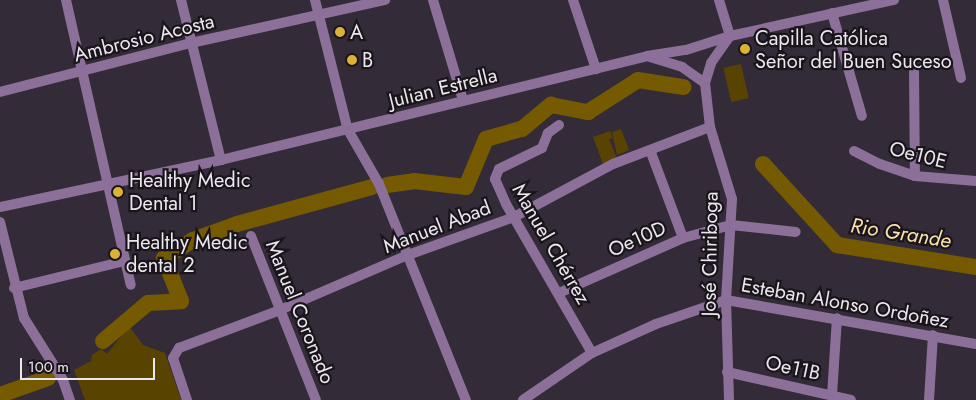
<!DOCTYPE html>
<html>
<head>
<meta charset="utf-8">
<style>
  body { margin:0 }
  #map { position:relative; width:976px; height:400px; overflow:hidden; background:#332b37; font-family:Jost,sans-serif }
  div>[style] { position:absolute }
  [style*='--x'] { left:calc(var(--x)*1px); top:calc(var(--y)*1px); width:calc(var(--w)*1px); rotate:calc(var(--a)*1deg) }
  .green>* { inset:0; background:#594300; transform-origin:0 0 }
  .river>* { height:16px; margin:-8px; padding:0 8px; transform-origin:8px; border-radius:8px; background:#755a01 }
  .minor>* { height:10px; margin:-5px; padding:0 5px; transform-origin:5px; border-radius:5px; background:#8c709a }
  .dots>* { width:14px; height:14px; translate:-50% -50%; box-sizing:border-box; border:2px solid #19151b; border-radius:50% }
  span { translate:-50% -50%; white-space:nowrap; text-align:center; line-height:1.15; -webkit-text-stroke:4.5px #19151b; paint-order:stroke }
  .poi-label { font-size:20px; color:#ece6ee }
  .left { translate:0 -50%; text-align:left }
  .street-label { font-size:20px; color:#ece6ee }
  .water-label { font-size:21px; color:#f9e1a9; font-style:italic }
  .scale { position:absolute; left:20px; top:358px; width:135px; height:22px; box-sizing:border-box; border:2px solid #ece6ee; border-top:0; padding-left:6px; font-size:15px; line-height:18px; white-space:nowrap; color:#ece6ee; -webkit-text-stroke:4px #19151b; paint-order:stroke }
</style>
</head>
<body>
<div id="map">
  <div class="green">
    <i style="left:741px;top:64px;width:35px;height:18px;rotate:77deg"></i>
    <i style="clip-path:polygon(621px 129px,629px 150px,617px 155px,612px 132px)"></i>
    <i style="clip-path:polygon(610px 131px,613px 138px,609px 139px,617px 159px,603px 164px,593px 137px)"></i>
    <i style="clip-path:polygon(129px 326px,143px 345px,165px 353px,181px 400px,85px 400px,74px 370px,91px 361px,92px 355px,101px 349px,107px 354px)"></i>
  </div>
  <div class="river">
    <i style="--x:763;--y:164;--w:110;--a:47.6"></i>
    <i style="--x:837;--y:245;--w:141;--a:9"></i>
    <i style="--x:387;--y:185;--w:27;--a:-8"></i>
    <i style="--x:414;--y:181;--w:52;--a:6.6"></i>
    <i style="--x:466;--y:187;--w:52;--a:-67.4"></i>
    <i style="--x:486;--y:139;--w:37;--a:-16"></i>
    <i style="--x:522;--y:129;--w:38;--a:-40"></i>
    <i style="--x:551;--y:105;--w:38;--a:11"></i>
    <i style="--x:588;--y:112;--w:59;--a:-32.6"></i>
    <i style="--x:638;--y:80;--w:46;--a:8.8"></i>
    <i style="--x:103;--y:341;--w:59;--a:-40.2"></i>
    <i style="--x:148;--y:303;--w:33;--a:-3"></i>
    <i style="--x:181;--y:301;--w:46;--a:-111.6"></i>
    <i style="--x:164;--y:258;--w:34;--a:-32"></i>
    <i style="--x:193;--y:240;--w:47;--a:-20"></i>
    <i style="--x:237;--y:224;--w:140;--a:-15.3"></i>
    <i style="--x:0;--y:395;--w:51;--a:-19.5"></i>
  </div>
  <div class="minor">
    <i style="--x:66;--y:0;--w:292;--a:77.2"></i>
    <i style="--x:181;--y:0;--w:165;--a:76"></i>
    <i style="--x:315;--y:0;--w:134;--a:75.8"></i>
    <i style="--x:348;--y:130;--w:62;--a:60.1"></i>
    <i style="--x:379;--y:184;--w:233;--a:68.1"></i>
    <i style="--x:433;--y:0;--w:104;--a:73.3"></i>
    <i style="--x:573;--y:0;--w:73;--a:71.6"></i>
    <i style="--x:719;--y:0;--w:38;--a:73"></i>
    <i style="--x:943;--y:0;--w:80;--a:77"></i>
    <i style="--x:832;--y:13;--w:107;--a:73.8"></i>
    <i style="--x:650;--y:57;--w:34;--a:17"></i>
    <i style="--x:682;--y:67;--w:28;--a:35"></i>
    <i style="--x:914;--y:70;--w:106;--a:89.5"></i>
    <i style="--x:0;--y:92;--w:197;--a:-14.4"></i>
    <i style="--x:191;--y:43;--w:199;--a:-12.5"></i>
    <i style="--x:559;--y:125;--w:14;--a:144"></i>
    <i style="--x:548;--y:133;--w:16;--a:112"></i>
    <i style="--x:542;--y:148;--w:48;--a:154"></i>
    <i style="--x:499;--y:169;--w:11;--a:112"></i>
    <i style="--x:495;--y:179;--w:27;--a:66"></i>
    <i style="--x:506;--y:204;--w:172;--a:60"></i>
    <i style="--x:650;--y:150;--w:94;--a:69.4"></i>
    <i style="--x:854;--y:151;--w:29;--a:27"></i>
    <i style="--x:880;--y:164;--w:37;--a:19"></i>
    <i style="--x:915;--y:176;--w:61;--a:4.7"></i>
    <i style="--x:0;--y:207;--w:226;--a:-12"></i>
    <i style="--x:221;--y:160;--w:439;--a:-13.7"></i>
    <i style="--x:647;--y:56;--w:39;--a:-9"></i>
    <i style="--x:686;--y:50;--w:46;--a:-17.7"></i>
    <i style="--x:730;--y:36;--w:168;--a:-12.4"></i>
    <i style="--x:0;--y:222;--w:99;--a:76"></i>
    <i style="--x:24;--y:318;--w:73;--a:57.8"></i>
    <i style="--x:63;--y:380;--w:21;--a:71"></i>
    <i style="--x:251;--y:236;--w:176;--a:68.4"></i>
    <i style="--x:14;--y:288;--w:114;--a:-13.7"></i>
    <i style="--x:559;--y:293;--w:136;--a:-23.9"></i>
    <i style="--x:683;--y:238;--w:50;--a:-15.2"></i>
    <i style="--x:731;--y:225;--w:65;--a:6.1"></i>
    <i style="--x:727;--y:372;--w:127;--a:12.7"></i>
    <i style="--x:832;--y:395;--w:77;--a:-86.3"></i>
    <i style="--x:187;--y:400;--w:44;--a:-108.4"></i>
    <i style="--x:173;--y:358;--w:12;--a:-59"></i>
    <i style="--x:179;--y:348;--w:108;--a:-20.6"></i>
    <i style="--x:280;--y:310;--w:139;--a:-23.3"></i>
    <i style="--x:408;--y:255;--w:113;--a:-19.7"></i>
    <i style="--x:514;--y:217;--w:112;--a:-28.2"></i>
    <i style="--x:613;--y:164;--w:104;--a:-20.9"></i>
    <i style="--x:523;--y:400;--w:83;--a:-34.3"></i>
    <i style="--x:592;--y:353;--w:70;--a:-24.4"></i>
    <i style="--x:656;--y:324;--w:74;--a:-18.9"></i>
    <i style="--x:726;--y:300;--w:254;--a:10"></i>
    <i style="--x:729;--y:400;--w:100;--a:-91.7"></i>
    <i style="--x:726;--y:300;--w:101;--a:-86.6"></i>
    <i style="--x:732;--y:199;--w:75;--a:-107"></i>
    <i style="--x:710;--y:127;--w:44;--a:-96.5"></i>
    <i style="--x:705;--y:83;--w:21;--a:-73"></i>
    <i style="--x:711;--y:63;--w:33;--a:-55"></i>
    <i style="--x:929;--y:400;--w:65;--a:-86.5"></i>
  </div>
  <div class="dots">
    <i style="left:340px;top:32px;background:#ddb133"></i>
    <i style="left:745px;top:49px;background:#ddb133"></i>
    <i style="left:352px;top:60px;background:#ddb133"></i>
    <i style="left:118px;top:192px;background:#ddb133"></i>
    <i style="left:115px;top:254px;background:#ddb133"></i>
  </div>
  <div class="poi-label">
    <span class="left" style="left:350px;top:32px">A</span>
    <span class="left" style="left:755px;top:50px">Capilla Católica<br>Señor del Buen Suceso</span>
    <span class="left" style="left:362px;top:60px">B</span>
    <span class="left" style="left:129px;top:192px">Healthy Medic<br>Dental 1</span>
    <span class="left" style="left:126px;top:254px">Healthy Medic<br>dental 2</span>
  </div>
  <div class="street-label">
    <span style="left:144px;top:38px;rotate:-14deg">Ambrosio Acosta</span>
    <span style="left:443px;top:88px;rotate:-14deg">Julian Estrella</span>
    <span style="left:918px;top:155px;rotate:14deg">Oe10E</span>
    <span style="left:437px;top:227px;rotate:-21deg">Manuel Abad</span>
    <span style="left:637px;top:239px;rotate:-24deg">Oe10D</span>
    <span style="left:551px;top:244px;rotate:60deg">Manuel Chérrez</span>
    <span style="left:710px;top:254px;rotate:-89deg">José Chiriboga</span>
    <span style="left:845px;top:303px;rotate:10deg">Esteban Alonso Ordoñez</span>
    <span style="left:300px;top:312px;rotate:68deg">Manuel Coronado</span>
    <span style="left:793px;top:368px;rotate:12deg">Oe11B</span>
  </div>
  <div class="water-label">
    <span style="left:901px;top:233px;rotate:9deg">Rio Grande</span>
  </div>
  <div class="scale">100 m</div>
</div>
</body>
</html>
